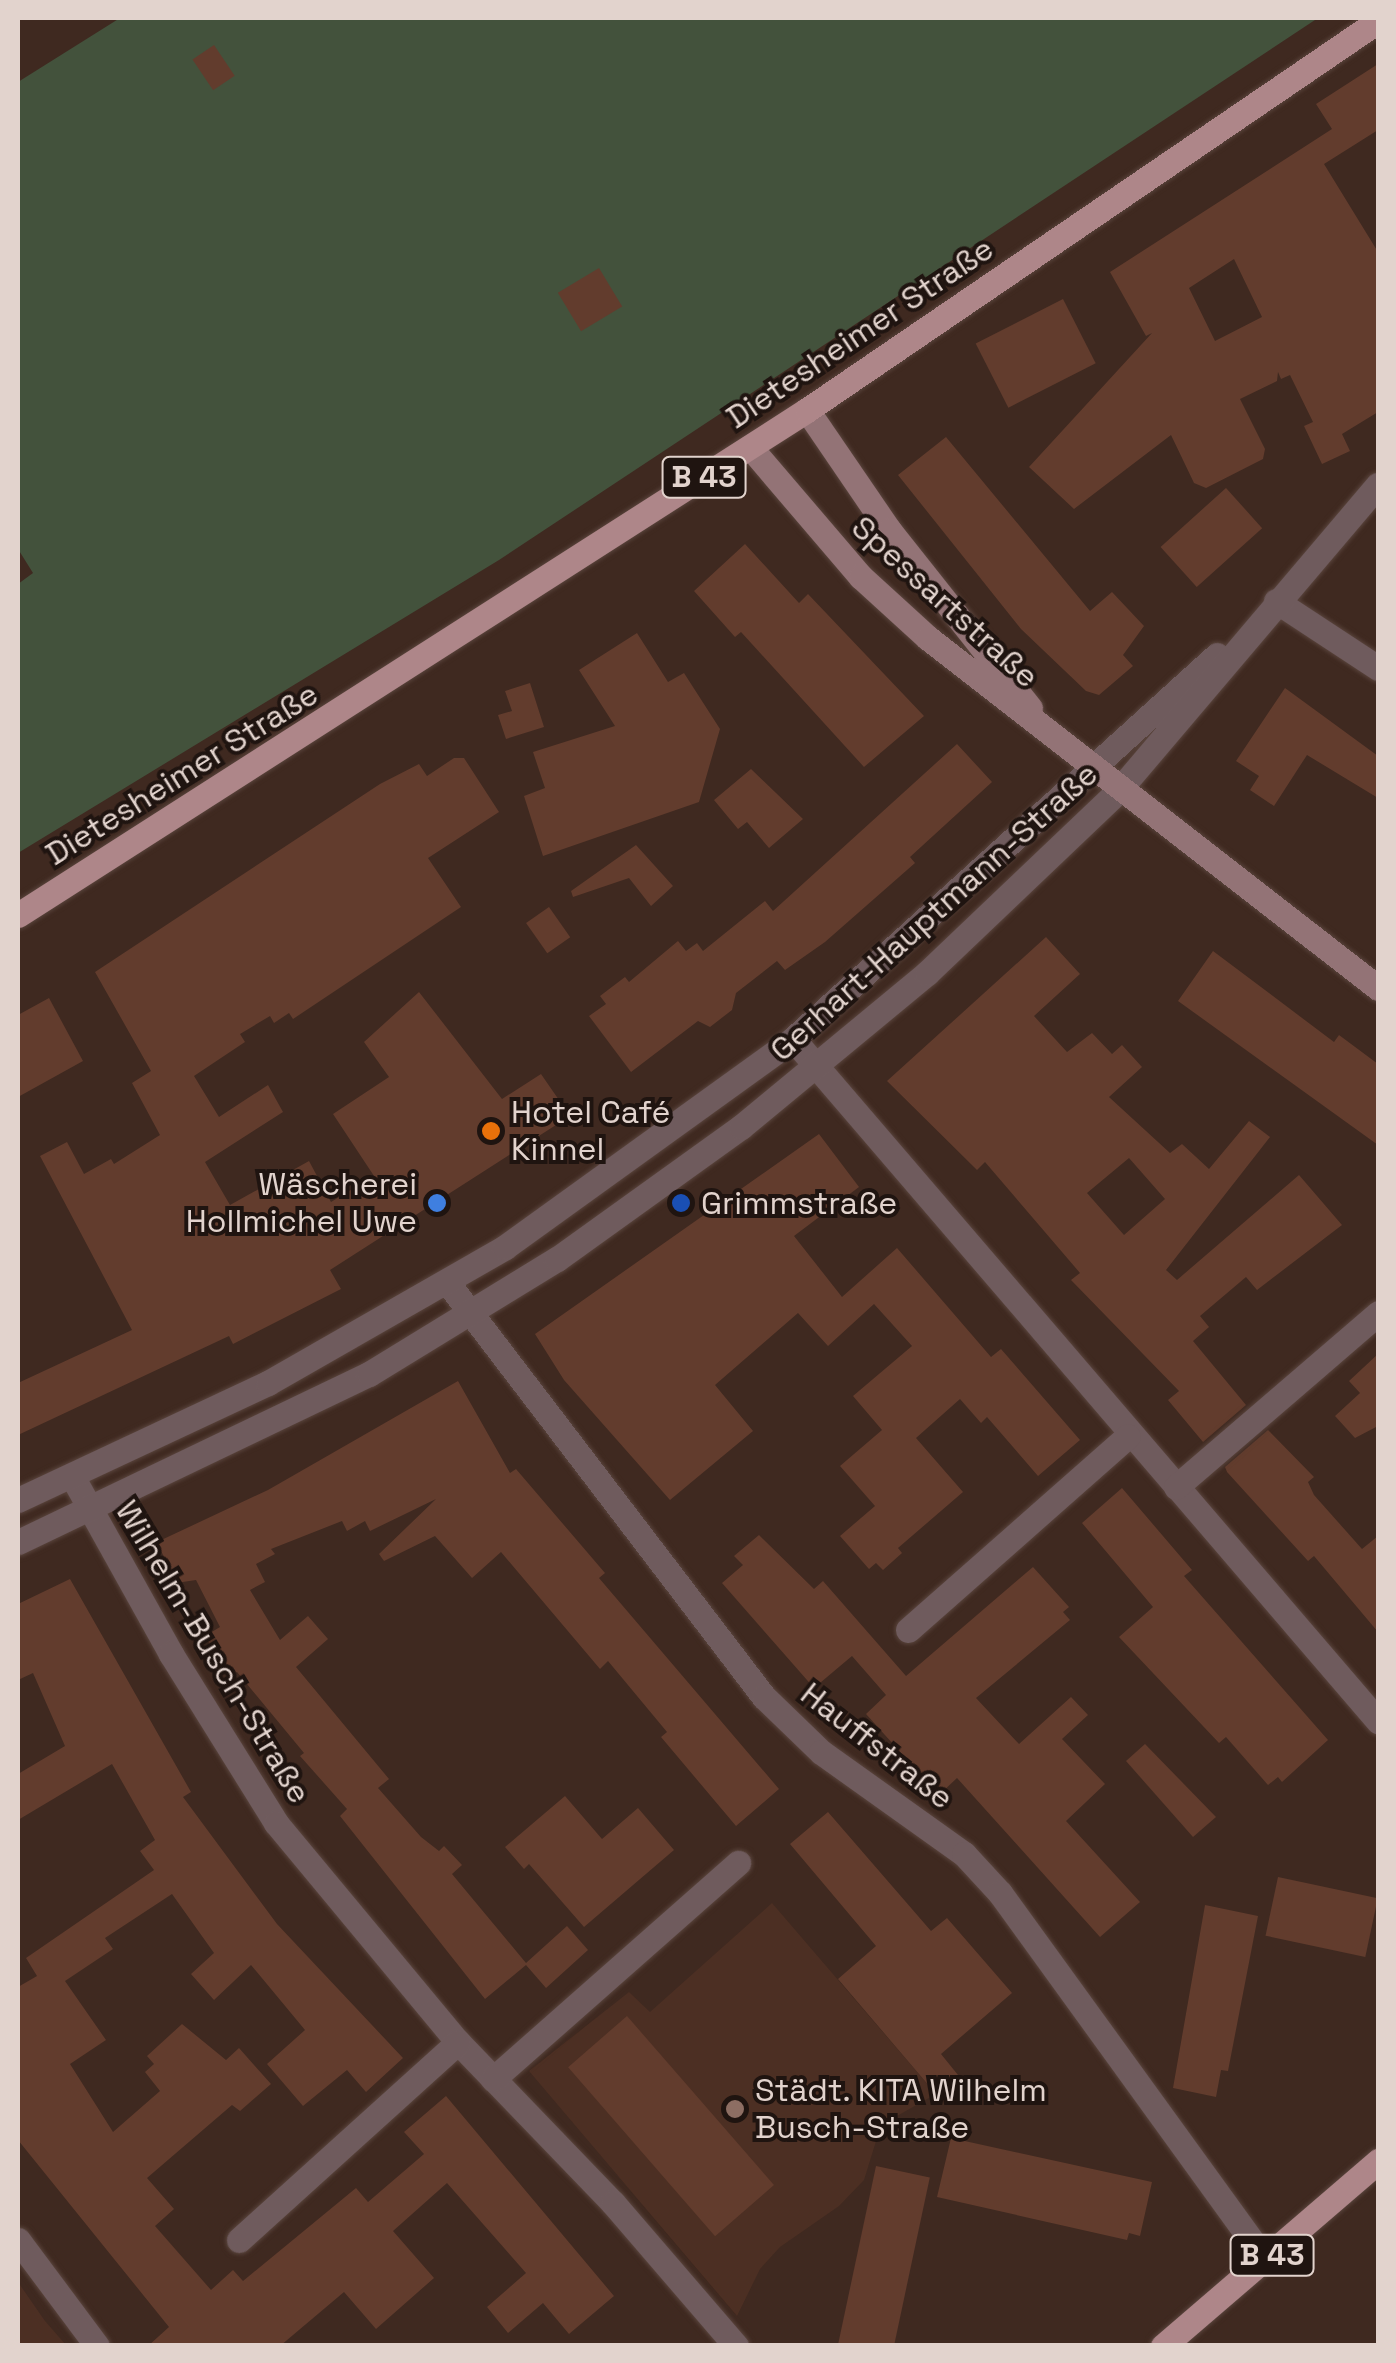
<!DOCTYPE html>
<html>
<head>
<meta charset="utf-8">
<style>
  body { margin:0 }
  #map { position:relative; width:1396px; height:2363px; overflow:hidden; background:#3f2920; font-family:"Space Grotesk",sans-serif }
  div>[style] { position:absolute }
  [style*='--x'] { left:calc(var(--x)*1px); top:calc(var(--y)*1px); width:calc(var(--w)*1px); rotate:calc(var(--a)*1deg) }
  .built>* { inset:0; background:#4c2f23 }
  .green>* { inset:0; background:#43523c }
  .building>* { inset:0; background:#623c2d; transform-origin:0 0 }
  .roads { filter:drop-shadow(0 0 2px #59443c) drop-shadow(0 0 2px #59443c) }
  .street>* { height:25px; margin:-12.5px; padding:0 12.5px; transform-origin:12.5px; border-radius:12.5px; background:#6f5b5d }
  .secondary>* { height:25px; margin:-12.5px; padding:0 12.5px; transform-origin:12.5px; border-radius:12.5px; background:#937376 }
  .primary>* { height:25px; margin:-12.5px; padding:0 12.5px; transform-origin:12.5px; border-radius:12.5px; background:#ae8689 }
  .dots>* { width:28px; height:28px; translate:-50% -50%; box-sizing:border-box; border:5px solid #1f1410; border-radius:50% }
  span { translate:-50% -50%; white-space:nowrap; text-align:center; line-height:1.15; -webkit-text-stroke:8px #1f1410; paint-order:stroke }
  .shield-label span { padding:2px 8px; background:#1f1410; border:2px solid; border-radius:8px; -webkit-text-stroke-width:0 }
  .shield-label { font-size:30px; color:#e2d3cd; font-weight:700 }
  .street-label { font-size:32px; color:#e2d3cd }
  .poi-label { font-size:32px; color:#e2d3cd }
  .left { translate:0 -50%; text-align:left }
  .right { translate:-100% -50%; text-align:right }
  .frame { position:absolute; inset:0; border:20px solid #e2d3cd; pointer-events:none }
</style>
</head>
<body>
<div id="map">
  <div class="built">
    <i style="clip-path:polygon(772px 1903px,936px 2094px,881px 2125px,864px 2180px,839px 2206px,780px 2247px,760px 2269px,737px 2316px,529px 2071px,629px 1992px,650px 2012px)"></i>
    <i style="clip-path:polygon(18px 2282px,45px 2321px,66px 2345px,18px 2345px)"></i>
  </div>
  <div class="green">
    <i style="clip-path:polygon(120px 18px,1318px 18px,499px 560px,18px 853px,18px 584px,33px 573px,18px 549px,18px 82px)"></i>
  </div>
  <div class="building">
    <i style="left:214px;top:45px;width:37px;height:26px;rotate:56deg"></i>
    <i style="clip-path:polygon(evenodd,1378px 64px,1378px 130px,1324px 164px,1378px 252px,1378px 412px,1342px 434px,1350px 451px,1322px 464px,1304px 426px,1313px 422px,1290px 375px,1281px 379px,1278px 372px,1277px 381px,1240px 399px,1265px 449px,1263px 459px,1206px 488px,1194px 483px,1171px 435px,1074px 509px,1029px 467px,1152px 333px,1146px 336px,1110px 272px,1332px 129px,1316px 104px,1378px 64px,1234px 259px,1262px 317px,1215px 341px,1189px 288px,1234px 259px)"></i>
    <i style="left:599px;top:268px;width:45px;height:48px;rotate:59deg"></i>
    <i style="left:1063px;top:299px;width:72px;height:98px;rotate:63deg"></i>
    <i style="clip-path:polygon(946px 437px,1090px 611px,1112px 592px,1144px 626px,1123px 655px,1133px 666px,1099px 695px,1086px 691px,1021px 629px,898px 475px)"></i>
    <i style="left:1226px;top:488px;width:54px;height:88px;rotate:48deg"></i>
    <i style="clip-path:polygon(745px 544px,799px 603px,808px 594px,924px 716px,864px 767px,741px 632px,735px 637px,694px 591px)"></i>
    <i style="clip-path:polygon(637px 633px,668px 682px,684px 673px,720px 729px,699px 802px,543px 856px,524px 796px,545px 788px,533px 752px,615px 726px,579px 670px)"></i>
    <i style="clip-path:polygon(530px 683px,544px 727px,506px 739px,498px 715px,512px 711px,505px 691px)"></i>
    <i style="clip-path:polygon(1285px 688px,1378px 756px,1378px 798px,1307px 755px,1274px 806px,1250px 790px,1259px 776px,1236px 761px)"></i>
    <i style="clip-path:polygon(957px 744px,992px 782px,910px 857px,915px 863px,825px 942px,785px 970px,777px 961px,736px 993px,732px 1010px,710px 1027px,698px 1021px,631px 1072px,589px 1016px,606px 1004px,600px 996px,625px 977px,629px 982px,678px 941px,686px 951px,697px 943px,703px 951px,765px 901px,773px 911px)"></i>
    <i style="clip-path:polygon(454px 758px,464px 758px,499px 812px,428px 858px,461px 907px,293px 1019px,289px 1013px,274px 1023px,270px 1016px,240px 1034px,245px 1042px,194px 1076px,219px 1117px,268px 1085px,283px 1112px,205px 1162px,230px 1205px,309px 1161px,331px 1202px,374px 1176px,333px 1114px,389px 1077px,364px 1042px,419px 992px,502px 1099px,541px 1074px,570px 1116px,330px 1270px,341px 1289px,233px 1344px,229px 1336px,18px 1435px,18px 1383px,132px 1330px,40px 1156px,67px 1142px,84px 1174px,111px 1159px,114px 1164px,160px 1135px,132px 1083px,151px 1071px,95px 972px,380px 784px,419px 764px,427px 776px)"></i>
    <i style="clip-path:polygon(751px 769px,803px 819px,769px 848px,747px 822px,738px 829px,714px 800px)"></i>
    <i style="clip-path:polygon(636px 845px,673px 886px,651px 906px,629px 878px,573px 897px,571px 891px)"></i>
    <i style="left:549px;top:907px;width:37px;height:28px;rotate:55deg"></i>
    <i style="clip-path:polygon(evenodd,1046px 937px,1080px 974px,1034px 1016px,1067px 1052px,1092px 1033px,1112px 1054px,1122px 1045px,1142px 1067px,1109px 1097px,1170px 1153px,1182px 1144px,1209px 1169px,1249px 1121px,1270px 1137px,1166px 1270px,1177px 1280px,1299px 1175px,1342px 1225px,1257px 1290px,1246px 1277px,1200px 1316px,1209px 1327px,1193px 1341px,1246px 1405px,1203px 1442px,1168px 1400px,1179px 1391px,1071px 1280px,1080px 1273px,985px 1162px,977px 1170px,887px 1081px,1046px 937px,1129px 1158px,1165px 1199px,1124px 1235px,1087px 1193px,1129px 1158px)"></i>
    <i style="clip-path:polygon(1213px 951px,1334px 1042px,1339px 1035px,1378px 1064px,1378px 1145px,1178px 1001px)"></i>
    <i style="clip-path:polygon(49px 998px,83px 1061px,18px 1097px,18px 1015px)"></i>
    <i style="clip-path:polygon(819px 1134px,859px 1187px,794px 1236px,842px 1297px,897px 1248px,991px 1357px,1001px 1349px,1080px 1440px,1038px 1476px,987px 1417px,981px 1423px,960px 1399px,916px 1438px,963px 1492px,898px 1548px,902px 1553px,883px 1570px,876px 1563px,869px 1569px,840px 1536px,875px 1506px,840px 1466px,882px 1430px,853px 1396px,912px 1346px,874px 1304px,828px 1346px,798px 1313px,715px 1385px,753px 1431px,670px 1500px,564px 1380px,535px 1334px)"></i>
    <i style="clip-path:polygon(1378px 1354px,1378px 1426px,1355px 1438px,1335px 1416px,1360px 1393px,1349px 1381px)"></i>
    <i style="clip-path:polygon(458px 1381px,510px 1473px,516px 1469px,605px 1573px,599px 1578px,779px 1789px,736px 1826px,661px 1737px,667px 1732px,608px 1661px,600px 1669px,501px 1552px,472px 1578px,435px 1536px,384px 1561px,379px 1554px,436px 1499px,370px 1531px,365px 1521px,347px 1531px,342px 1521px,271px 1549px,275px 1554px,256px 1564px,265px 1582px,250px 1590px,280px 1640px,308px 1616px,328px 1639px,296px 1667px,389px 1779px,378px 1788px,421px 1837px,439px 1851px,444px 1846px,462px 1865px,452px 1874px,526px 1963px,567px 1926px,588px 1950px,546px 1988px,526px 1965px,485px 1999px,340px 1816px,347px 1809px,300px 1756px,304px 1753px,237px 1672px,229px 1677px,205px 1636px,220px 1627px,196px 1580px,176px 1583px,157px 1542px,268px 1490px)"></i>
    <i style="clip-path:polygon(1268px 1430px,1314px 1477px,1308px 1482px,1314px 1495px,1362px 1549px,1378px 1536px,1378px 1632px,1314px 1556px,1308px 1561px,1227px 1472px,1225px 1467px)"></i>
    <i style="clip-path:polygon(1122px 1488px,1192px 1570px,1184px 1576px,1328px 1740px,1282px 1782px,1278px 1777px,1268px 1785px,1226px 1737px,1219px 1743px,1119px 1637px,1153px 1607px,1082px 1523px)"></i>
    <i style="clip-path:polygon(759px 1535px,814px 1589px,823px 1581px,906px 1676px,1033px 1567px,1069px 1607px,1063px 1612px,1070px 1620px,976px 1698px,1019px 1744px,1071px 1697px,1088px 1715px,1062px 1739px,1105px 1784px,1066px 1821px,1140px 1902px,1100px 1937px,957px 1778px,939px 1795px,866px 1714px,886px 1695px,852px 1656px,814px 1688px,722px 1583px,743px 1565px,734px 1556px)"></i>
    <i style="clip-path:polygon(70px 1579px,191px 1792px,183px 1797px,277px 1924px,403px 2058px,366px 2092px,347px 2070px,303px 2106px,267px 2064px,305px 2030px,251px 1965px,214px 2000px,191px 1974px,214px 1953px,172px 1894px,105px 1938px,113px 1949px,65px 1981px,106px 2040px,70px 2064px,113px 2132px,160px 2091px,145px 2072px,154px 2064px,147px 2056px,182px 2024px,226px 2060px,239px 2048px,271px 2084px,240px 2111px,232px 2105px,147px 2178px,174px 2209px,155px 2226px,211px 2290px,233px 2270px,243px 2281px,356px 2188px,368px 2202px,424px 2154px,404px 2132px,446px 2096px,614px 2296px,569px 2334px,543px 2303px,508px 2333px,487px 2307px,526px 2273px,447px 2183px,393px 2231px,434px 2278px,376px 2329px,344px 2292px,280px 2346px,148px 2346px,169px 2327px,18px 2140px,18px 1987px,37px 1976px,26px 1958px,154px 1870px,140px 1851px,155px 1840px,112px 1764px,18px 1820px,18px 1774px,65px 1746px,33px 1673px,18px 1680px,18px 1604px)"></i>
    <i style="clip-path:polygon(1145px 1744px,1216px 1817px,1193px 1837px,1126px 1761px)"></i>
    <i style="clip-path:polygon(565px 1796px,602px 1839px,638px 1808px,674px 1850px,584px 1927px,529px 1864px,524px 1869px,505px 1847px)"></i>
    <i style="clip-path:polygon(828px 1812px,931px 1931px,947px 1918px,1012px 1993px,941px 2054px,958px 2075px,936px 2094px,838px 1979px,876px 1946px,790px 1844px)"></i>
    <i style="left:1278px;top:1877px;width:102px;height:60px;rotate:12deg"></i>
    <i style="clip-path:polygon(1205px 1905px,1258px 1916px,1228px 2071px,1221px 2070px,1216px 2097px,1173px 2088px)"></i>
    <i style="left:627px;top:2016px;width:224px;height:78px;rotate:49deg"></i>
    <i style="clip-path:polygon(951px 2138px,1152px 2182px,1140px 2236px,1129px 2233px,1127px 2240px,937px 2197px)"></i>
    <i style="left:876px;top:2166px;width:55px;height:183px;rotate:12deg"></i>
  </div>
  <div class="roads">
    <div class="street">
      <i style="--x:1276;--y:601;--w:122;--a:33.3"></i>
      <i style="--x:793;--y:1039;--w:899;--a:49.38"></i>
      <i style="--x:447;--y:1282;--w:522;--a:52.63"></i>
      <i style="--x:764;--y:1697;--w:79;--a:44"></i>
      <i style="--x:821;--y:1752;--w:176;--a:35.5"></i>
      <i style="--x:964;--y:1854;--w:53;--a:47.3"></i>
      <i style="--x:1000;--y:1893;--w:453;--a:54.1"></i>
      <i style="--x:72;--y:1476;--w:204;--a:60.9"></i>
      <i style="--x:171;--y:1654;--w:199;--a:58.1"></i>
      <i style="--x:276;--y:1823;--w:285;--a:50.3"></i>
      <i style="--x:458;--y:2042;--w:223;--a:46.1"></i>
      <i style="--x:613;--y:2203;--w:189;--a:49.3"></i>
      <i style="--x:1176;--y:1487;--w:267;--a:-40.7"></i>
      <i style="--x:18;--y:1500;--w:276;--a:-25.1"></i>
      <i style="--x:268;--y:1383;--w:273;--a:-29.8"></i>
      <i style="--x:505;--y:1247;--w:355;--a:-35.8"></i>
      <i style="--x:793;--y:1039;--w:572;--a:-42.17"></i>
      <i style="--x:18;--y:1542;--w:389;--a:-25.6"></i>
      <i style="--x:369;--y:1374;--w:220;--a:-31.5"></i>
      <i style="--x:557;--y:1259;--w:226;--a:-35.7"></i>
      <i style="--x:741;--y:1127;--w:241;--a:-39.6"></i>
      <i style="--x:927;--y:973;--w:265;--a:-43.6"></i>
      <i style="--x:1119;--y:790;--w:400;--a:-49.7"></i>
      <i style="--x:908;--y:1630;--w:293;--a:-41.4"></i>
      <i style="--x:493;--y:2079;--w:327;--a:-41.4"></i>
      <i style="--x:18;--y:2240;--w:132;--a:53.3"></i>
      <i style="--x:239;--y:2240;--w:295;--a:-42.1"></i>
    </div>
    <div class="secondary">
      <i style="--x:807;--y:410;--w:145;--a:55.7"></i>
      <i style="--x:889;--y:530;--w:227;--a:51.6"></i>
      <i style="--x:750;--y:447;--w:171;--a:49.5"></i>
      <i style="--x:861;--y:577;--w:91;--a:42.3"></i>
      <i style="--x:928;--y:638;--w:570;--a:37.87"></i>
    </div>
    <div class="primary">
      <i style="--x:18;--y:915;--w:937;--a:-32.62"></i>
      <i style="--x:807;--y:410;--w:691;--a:-34.27"></i>
      <i style="--x:1163;--y:2346;--w:284;--a:-40.7"></i>
    </div>
  </div>
  <div class="dots">
    <i style="left:491px;top:1131px;background:#e8710a"></i>
    <i style="left:437px;top:1203px;background:#3f7fe0"></i>
    <i style="left:681px;top:1203px;background:#1a4fb4"></i>
    <i style="left:735px;top:2109px;background:#8d6e63"></i>
  </div>
  <div class="shield-label">
    <span style="left:704px;top:477px">B 43</span>
    <span style="left:1272px;top:2255px">B 43</span>
  </div>
  <div class="street-label">
    <span style="left:860px;top:333px;rotate:-34deg">Dietesheimer Straße</span>
    <span style="left:945px;top:602px;rotate:42deg">Spessartstraße</span>
    <span style="left:182px;top:774px;rotate:-32deg">Dietesheimer Straße</span>
    <span style="left:934px;top:912px;rotate:-42deg">Gerhart-Hauptmann-Straße</span>
    <span style="left:213px;top:1652px;rotate:59deg">Wilhelm-Busch-Straße</span>
    <span style="left:877px;top:1746px;rotate:38deg">Hauffstraße</span>
  </div>
  <div class="poi-label">
    <span class="left" style="left:511px;top:1131px">Hotel Café<br>Kinnel</span>
    <span class="right" style="left:417px;top:1203px">Wäscherei<br>Hollmichel Uwe</span>
    <span class="left" style="left:701px;top:1203px">Grimmstraße</span>
    <span class="left" style="left:755px;top:2109px">Städt. KITA Wilhelm<br>Busch-Straße</span>
  </div>
  <div class="frame"></div>
</div>
</body>
</html>
